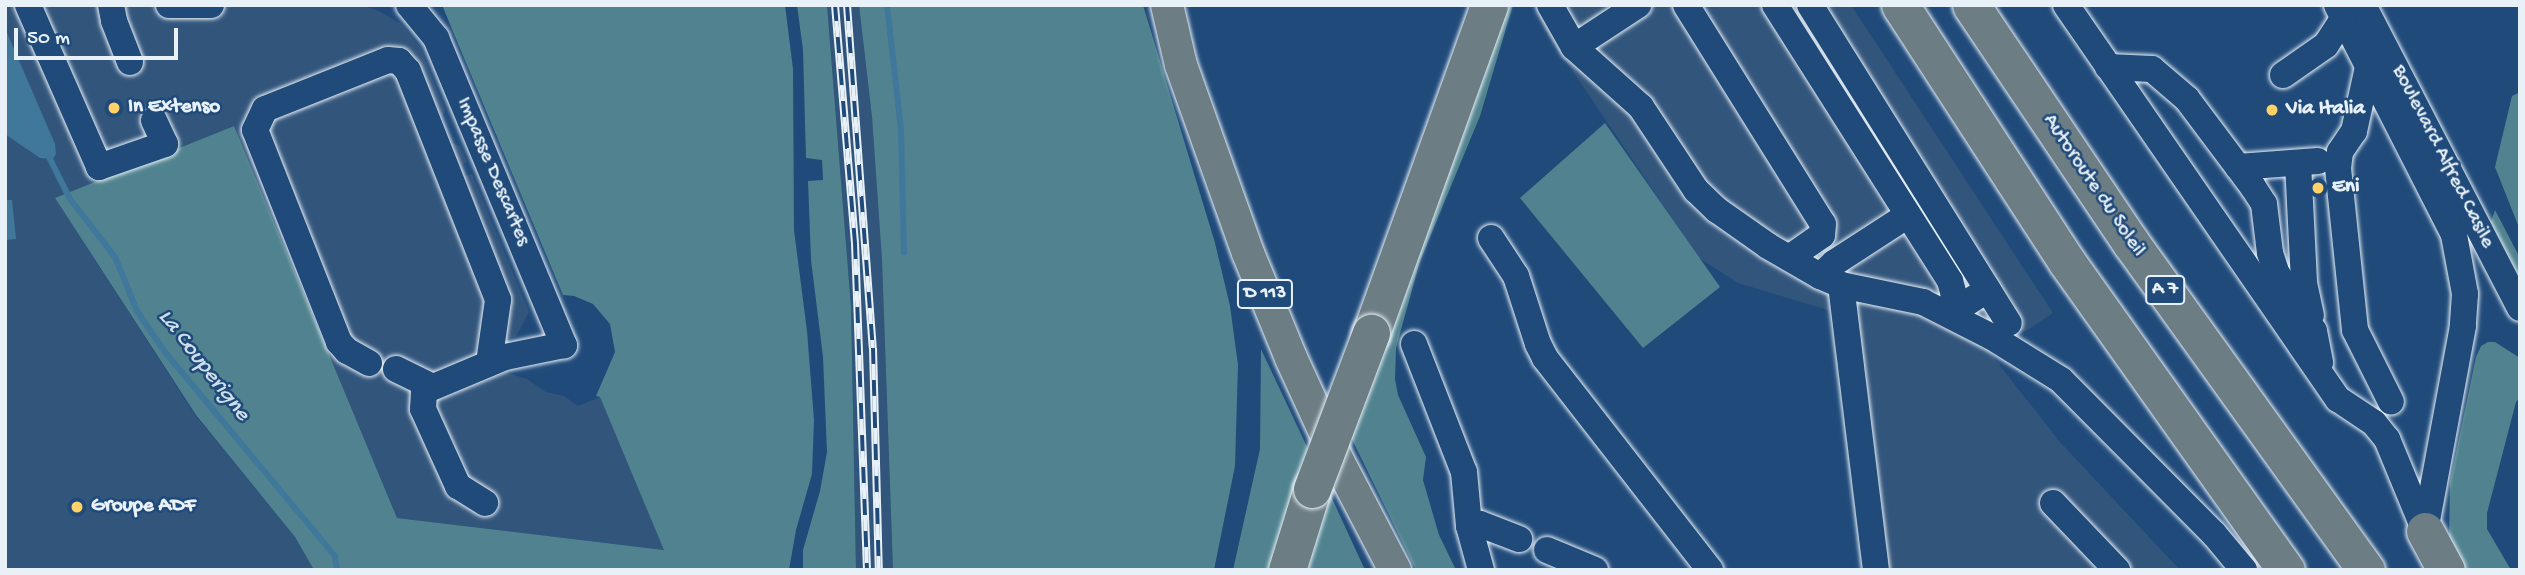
<!DOCTYPE html>
<html>
<head>
<meta charset="utf-8">
<style>
  body { margin:0 }
  #map { position:relative; width:2525px; height:575px; overflow:hidden; background:#1f4a7a; font-family:"Gochi Hand",sans-serif }
  div>[style] { position:absolute }
  [style*='--x'] { left:calc(var(--x)*1px); top:calc(var(--y)*1px); width:calc(var(--w)*1px); rotate:calc(var(--a)*1deg) }
  .built>* { inset:0; background:#32557c }
  .green>* { inset:0; background:#50838f }
  .water>* { inset:0; background:#40789c }
  .stream>* { height:6px; margin:-3px; padding:0 3px; transform-origin:3px; border-radius:3px; background:#40789c }
  .roads { filter:drop-shadow(0 0 2px #e8f1f8) drop-shadow(0 0 2px #e8f1f8) }
  .minor>* { height:26px; margin:-13px; padding:0 13px; transform-origin:13px; border-radius:13px; background:#1f4a7a }
  .major>* { height:32px; margin:-16px; padding:0 16px; transform-origin:16px; border-radius:16px; background:#6d7d84 }
  .highway>* { height:37px; margin:-18.5px; padding:0 18.5px; transform-origin:18.5px; border-radius:18.5px; background:#6d7d84 }
  .rail>* { height:8px; margin-top:-4px; transform-origin:0; background:repeating-linear-gradient(90deg,#1f4a7a 0 16px,#e8f1f8 0 32px); box-sizing:border-box; border-block:2px solid #e8f1f8 }
  .bridges { filter:drop-shadow(0 0 2px #e8f1f8) drop-shadow(0 0 2px #e8f1f8) }
  .highway-bridge>* { height:37px; margin:-18.5px; padding:0 18.5px; transform-origin:18.5px; border-radius:18.5px; background:#6d7d84 }
  .dots>* { width:19px; height:19px; translate:-50% -50%; box-sizing:border-box; border:4px solid #1f4a7a; border-radius:50% }
  span { translate:-50% -50%; white-space:nowrap; text-align:center; line-height:1.15; -webkit-text-stroke:5px #1f4a7a; paint-order:stroke }
  .shield-label span { padding:2px 5px; background:#1f4a7a; border:2px solid; border-radius:5px; -webkit-text-stroke-width:0 }
  .shield-label { font-size:19px; color:#e8f1f8; font-weight:700 }
  .poi-label { font-size:21px; color:#e8f1f8; font-weight:700 }
  .left { translate:0 -50%; text-align:left }
  .street-label { font-size:21px; color:#e8f1f8 }
  .water-label { font-size:23px; color:#cfdfea; font-style:italic }
  .frame { position:absolute; inset:0; border:7px solid #e8f1f8; pointer-events:none }
  .scale { position:absolute; left:14px; top:28px; width:164px; height:32px; box-sizing:border-box; border:4px solid #e8f1f8; border-top:0; padding-left:9px; font-size:21px; line-height:24px; white-space:nowrap; color:#e8f1f8; -webkit-text-stroke:5px #1f4a7a; paint-order:stroke }
</style>
</head>
<body>
<div id="map">
  <div class="built">
    <i style="clip-path:polygon(5px 5px,361px 5px,379px 11px,401px 24px,421px 49px,445px 110px,439px 124px,446px 141px,460px 146px,467px 162px,462px 165px,466px 176px,472px 174px,529px 312px,516px 337px,501px 339px,508px 373px,527px 379px,546px 392px,564px 396px,578px 406px,600px 397px,665px 550px,397px 518px,234px 126px,55px 198px,195px 415px,295px 537px,314px 570px,5px 570px)"></i>
    <i style="clip-path:polygon(827px 5px,859px 5px,872px 117px,882px 260px,893px 570px,856px 570px,851px 307px)"></i>
    <i style="clip-path:polygon(1535px 5px,1851px 5px,2053px 313px,2026px 331px,2001px 332px,1983px 344px,2060px 442px,2180px 570px,1864px 570px,1831px 311px,1738px 283px,1699px 258px,1544px 29px)"></i>
  </div>
  <div class="green">
    <i style="clip-path:polygon(442px 5px,785px 5px,793px 69px,794px 230px,807px 331px,814px 420px,812px 474px,796px 530px,789px 570px,314px 570px,295px 537px,196px 415px,55px 198px,234px 126px,397px 518px,664px 550px,600px 397px,596px 396px,615px 352px,610px 324px,593px 304px,574px 296px,563px 295px)"></i>
    <i style="clip-path:polygon(797px 5px,827px 5px,851px 307px,856px 570px,803px 570px,803px 550px,820px 491px,827px 452px,823px 357px,811px 260px,808px 181px,823px 180px,822px 160px,806px 158px,803px 50px)"></i>
    <i style="clip-path:polygon(859px 5px,1143px 5px,1215px 243px,1230px 306px,1238px 365px,1235px 466px,1214px 570px,893px 570px,882px 260px,872px 117px)"></i>
    <i style="clip-path:polygon(1495px 5px,1513px 5px,1480px 116px,1420px 261px,1396px 348px,1395px 379px,1398px 395px,1426px 457px,1423px 480px,1439px 535px,1456px 570px,1416px 570px,1346px 427px)"></i>
    <i style="clip-path:polygon(2520px 92px,2520px 230px,2495px 167px,2512px 96px)"></i>
    <i style="clip-path:polygon(1605px 123px,1720px 287px,1643px 348px,1520px 198px)"></i>
    <i style="clip-path:polygon(2495px 210px,2520px 258px,2520px 278px,2491px 222px)"></i>
    <i style="clip-path:polygon(2488px 342px,2495px 342px,2520px 358px,2520px 398px,2516px 402px,2487px 513px,2487px 529px,2511px 570px,2461px 570px,2449px 540px,2450px 482px,2476px 357px,2481px 346px)"></i>
    <i style="clip-path:polygon(1261px 349px,1308px 449px,1271px 570px,1233px 570px,1260px 449px)"></i>
    <i style="clip-path:polygon(1325px 483px,1365px 570px,1295px 570px)"></i>
  </div>
  <div class="water">
    <i style="clip-path:polygon(5px 28px,55px 144px,56px 154px,53px 159px,40px 158px,5px 134px)"></i>
    <i style="clip-path:polygon(5px 200px,12px 200px,16px 239px,5px 240px)"></i>
  </div>
  <div class="stream">
    <i style="--x:887;--y:5;--w:126;--a:83.6"></i>
    <i style="--x:901;--y:130;--w:122;--a:88.6"></i>
    <i style="--x:47;--y:153;--w:51;--a:63.4"></i>
    <i style="--x:70;--y:199;--w:73;--a:52.2"></i>
    <i style="--x:115;--y:257;--w:58;--a:67.8"></i>
    <i style="--x:137;--y:311;--w:50;--a:55.7"></i>
    <i style="--x:165;--y:352;--w:266;--a:50.2"></i>
    <i style="--x:335;--y:556;--w:14;--a:82"></i>
  </div>
  <div class="roads">
    <div class="minor">
      <i style="--x:28;--y:5;--w:177;--a:66.3"></i>
      <i style="--x:99;--y:167;--w:70;--a:-19.2"></i>
      <i style="--x:165;--y:144;--w:26;--a:-115"></i>
      <i style="--x:111;--y:5;--w:16;--a:79"></i>
      <i style="--x:114;--y:21;--w:44;--a:68.7"></i>
      <i style="--x:169;--y:5;--w:42;--a:0"></i>
      <i style="--x:409;--y:5;--w:43;--a:50.7"></i>
      <i style="--x:436;--y:38;--w:333;--a:67.4"></i>
      <i style="--x:564;--y:345;--w:60;--a:168.5"></i>
      <i style="--x:505;--y:357;--w:88;--a:157.2"></i>
      <i style="--x:424;--y:391;--w:18;--a:93"></i>
      <i style="--x:423;--y:409;--w:85;--a:65.6"></i>
      <i style="--x:458;--y:486;--w:32;--a:32"></i>
      <i style="--x:1550;--y:5;--w:48;--a:60.3"></i>
      <i style="--x:1574;--y:47;--w:90;--a:41.8"></i>
      <i style="--x:1641;--y:107;--w:100;--a:56.5"></i>
      <i style="--x:1696;--y:190;--w:29;--a:44"></i>
      <i style="--x:1717;--y:210;--w:62;--a:35.2"></i>
      <i style="--x:1768;--y:246;--w:60;--a:30"></i>
      <i style="--x:1820;--y:276;--w:23;--a:23"></i>
      <i style="--x:1841;--y:285;--w:84;--a:11.7"></i>
      <i style="--x:1923;--y:302;--w:77;--a:26.9"></i>
      <i style="--x:1992;--y:337;--w:81;--a:31.9"></i>
      <i style="--x:2061;--y:380;--w:217;--a:45.2"></i>
      <i style="--x:2214;--y:534;--w:47;--a:50.2"></i>
      <i style="--x:1686;--y:5;--w:258;--a:58"></i>
      <i style="--x:1823;--y:224;--w:11;--a:95"></i>
      <i style="--x:1822;--y:235;--w:40;--a:145.1"></i>
      <i style="--x:1775;--y:5;--w:327;--a:57.6"></i>
      <i style="--x:1950;--y:281;--w:15;--a:74"></i>
      <i style="--x:1954;--y:295;--w:19;--a:102"></i>
      <i style="--x:1950;--y:314;--w:45;--a:-33.3"></i>
      <i style="--x:1810;--y:5;--w:375;--a:58"></i>
      <i style="--x:2066;--y:5;--w:479;--a:55.4"></i>
      <i style="--x:2338;--y:399;--w:43;--a:33.7"></i>
      <i style="--x:2374;--y:423;--w:21;--a:51"></i>
      <i style="--x:2387;--y:439;--w:100;--a:67.6"></i>
      <i style="--x:2337;--y:5;--w:258;--a:63"></i>
      <i style="--x:2454;--y:235;--w:60;--a:79.4"></i>
      <i style="--x:2465;--y:294;--w:32;--a:94"></i>
      <i style="--x:2463;--y:326;--w:208;--a:100.5"></i>
      <i style="--x:2363;--y:5;--w:341;--a:62.6"></i>
      <i style="--x:1574;--y:47;--w:77;--a:-33.3"></i>
      <i style="--x:2108;--y:67;--w:44;--a:2.6"></i>
      <i style="--x:2152;--y:69;--w:46;--a:40.6"></i>
      <i style="--x:2187;--y:99;--w:110;--a:53.1"></i>
      <i style="--x:2253;--y:187;--w:20;--a:57"></i>
      <i style="--x:2264;--y:204;--w:49;--a:83"></i>
      <i style="--x:2270;--y:253;--w:20;--a:72"></i>
      <i style="--x:2276;--y:272;--w:70;--a:57.2"></i>
      <i style="--x:2314;--y:331;--w:32;--a:79"></i>
      <i style="--x:2368;--y:67;--w:66;--a:102.3"></i>
      <i style="--x:2354;--y:131;--w:25;--a:124"></i>
      <i style="--x:2340;--y:152;--w:16;--a:97"></i>
      <i style="--x:2338;--y:168;--w:163;--a:84"></i>
      <i style="--x:2355;--y:330;--w:80;--a:63.4"></i>
      <i style="--x:2283;--y:75;--w:52;--a:-34.9"></i>
      <i style="--x:2326;--y:45;--w:31;--a:-57"></i>
      <i style="--x:2298;--y:163;--w:120;--a:87.1"></i>
      <i style="--x:2304;--y:283;--w:33;--a:78"></i>
      <i style="--x:2238;--y:167;--w:80;--a:-4.3"></i>
      <i style="--x:1491;--y:238;--w:45;--a:56.7"></i>
      <i style="--x:1516;--y:276;--w:71;--a:72.1"></i>
      <i style="--x:1538;--y:344;--w:16;--a:63"></i>
      <i style="--x:1545;--y:358;--w:269;--a:52.1"></i>
      <i style="--x:1820;--y:276;--w:19;--a:-43"></i>
      <i style="--x:1834;--y:263;--w:88;--a:-33"></i>
      <i style="--x:1841;--y:285;--w:287;--a:83"></i>
      <i style="--x:1414;--y:344;--w:137;--a:68.7"></i>
      <i style="--x:1464;--y:472;--w:54;--a:84.7"></i>
      <i style="--x:1469;--y:526;--w:46;--a:74.7"></i>
      <i style="--x:369;--y:363;--w:25;--a:-151"></i>
      <i style="--x:347;--y:351;--w:12;--a:-132"></i>
      <i style="--x:339;--y:342;--w:228;--a:-111.6"></i>
      <i style="--x:255;--y:130;--w:23;--a:-65"></i>
      <i style="--x:265;--y:109;--w:132;--a:-21.7"></i>
      <i style="--x:388;--y:60;--w:11;--a:5"></i>
      <i style="--x:399;--y:61;--w:13;--a:48"></i>
      <i style="--x:408;--y:71;--w:246;--a:68.5"></i>
      <i style="--x:498;--y:300;--w:64;--a:98.1"></i>
      <i style="--x:396;--y:369;--w:39;--a:26"></i>
      <i style="--x:2053;--y:503;--w:93;--a:46.3"></i>
      <i style="--x:1469;--y:526;--w:11;--a:-10"></i>
      <i style="--x:1480;--y:524;--w:42;--a:21"></i>
      <i style="--x:1547;--y:550;--w:52;--a:22.6"></i>
    </div>
    <div class="major">
      <i style="--x:1167;--y:5;--w:62;--a:76.9"></i>
      <i style="--x:1181;--y:65;--w:200;--a:70.4"></i>
      <i style="--x:1248;--y:253;--w:113;--a:67.7"></i>
      <i style="--x:1291;--y:358;--w:115;--a:65.4"></i>
      <i style="--x:1339;--y:463;--w:121;--a:62.4"></i>
    </div>
    <div class="highway">
      <i style="--x:1900;--y:5;--w:306;--a:57"></i>
      <i style="--x:2067;--y:262;--w:378;--a:54.6"></i>
      <i style="--x:1971;--y:5;--w:287;--a:56.1"></i>
      <i style="--x:2131;--y:243;--w:403;--a:54.3"></i>
      <i style="--x:1371;--y:333;--w:349;--a:-70.2"></i>
      <i style="--x:2425;--y:531;--w:44;--a:61.7"></i>
      <i style="--x:1287;--y:570;--w:85;--a:-72.8"></i>
    </div>
  </div>
  <div class="rail">
    <i style="--x:835;--y:5;--w:239;--a:85.2"></i>
    <i style="--x:855;--y:243;--w:327;--a:87.9"></i>
    <i style="--x:847;--y:5;--w:344;--a:85.7"></i>
    <i style="--x:873;--y:348;--w:222;--a:88.5"></i>
  </div>
  <div class="bridges">
    <div class="highway-bridge">
      <i style="--x:1312;--y:489;--w:167;--a:-69.3"></i>
    </div>
  </div>
  <div class="dots">
    <i style="left:114px;top:108px;background:#ffd166"></i>
    <i style="left:2272px;top:110px;background:#ffd166"></i>
    <i style="left:2318px;top:188px;background:#ffd166"></i>
    <i style="left:77px;top:507px;background:#ffd166"></i>
  </div>
  <div class="shield-label">
    <span style="left:2165px;top:290px">A 7</span>
    <span style="left:1265px;top:294px">D 113</span>
  </div>
  <div class="poi-label">
    <span class="left" style="left:128px;top:108px">In Extenso</span>
    <span class="left" style="left:2286px;top:110px">Via Italia</span>
    <span class="left" style="left:2332px;top:188px">Eni</span>
    <span class="left" style="left:91px;top:507px">Groupe ADF</span>
  </div>
  <div class="street-label">
    <span style="left:2442px;top:157px;rotate:63deg">Boulevard Alfred Casile</span>
    <span style="left:492px;top:172px;rotate:67deg">Impasse Descartes</span>
    <span style="left:2093px;top:186px;rotate:56deg">Autoroute du Soleil</span>
  </div>
  <div class="water-label">
    <span style="left:203px;top:366px;rotate:52deg">La Couperigne</span>
  </div>
  <div class="frame"></div>
  <div class="scale">50 m</div>
</div>
</body>
</html>
